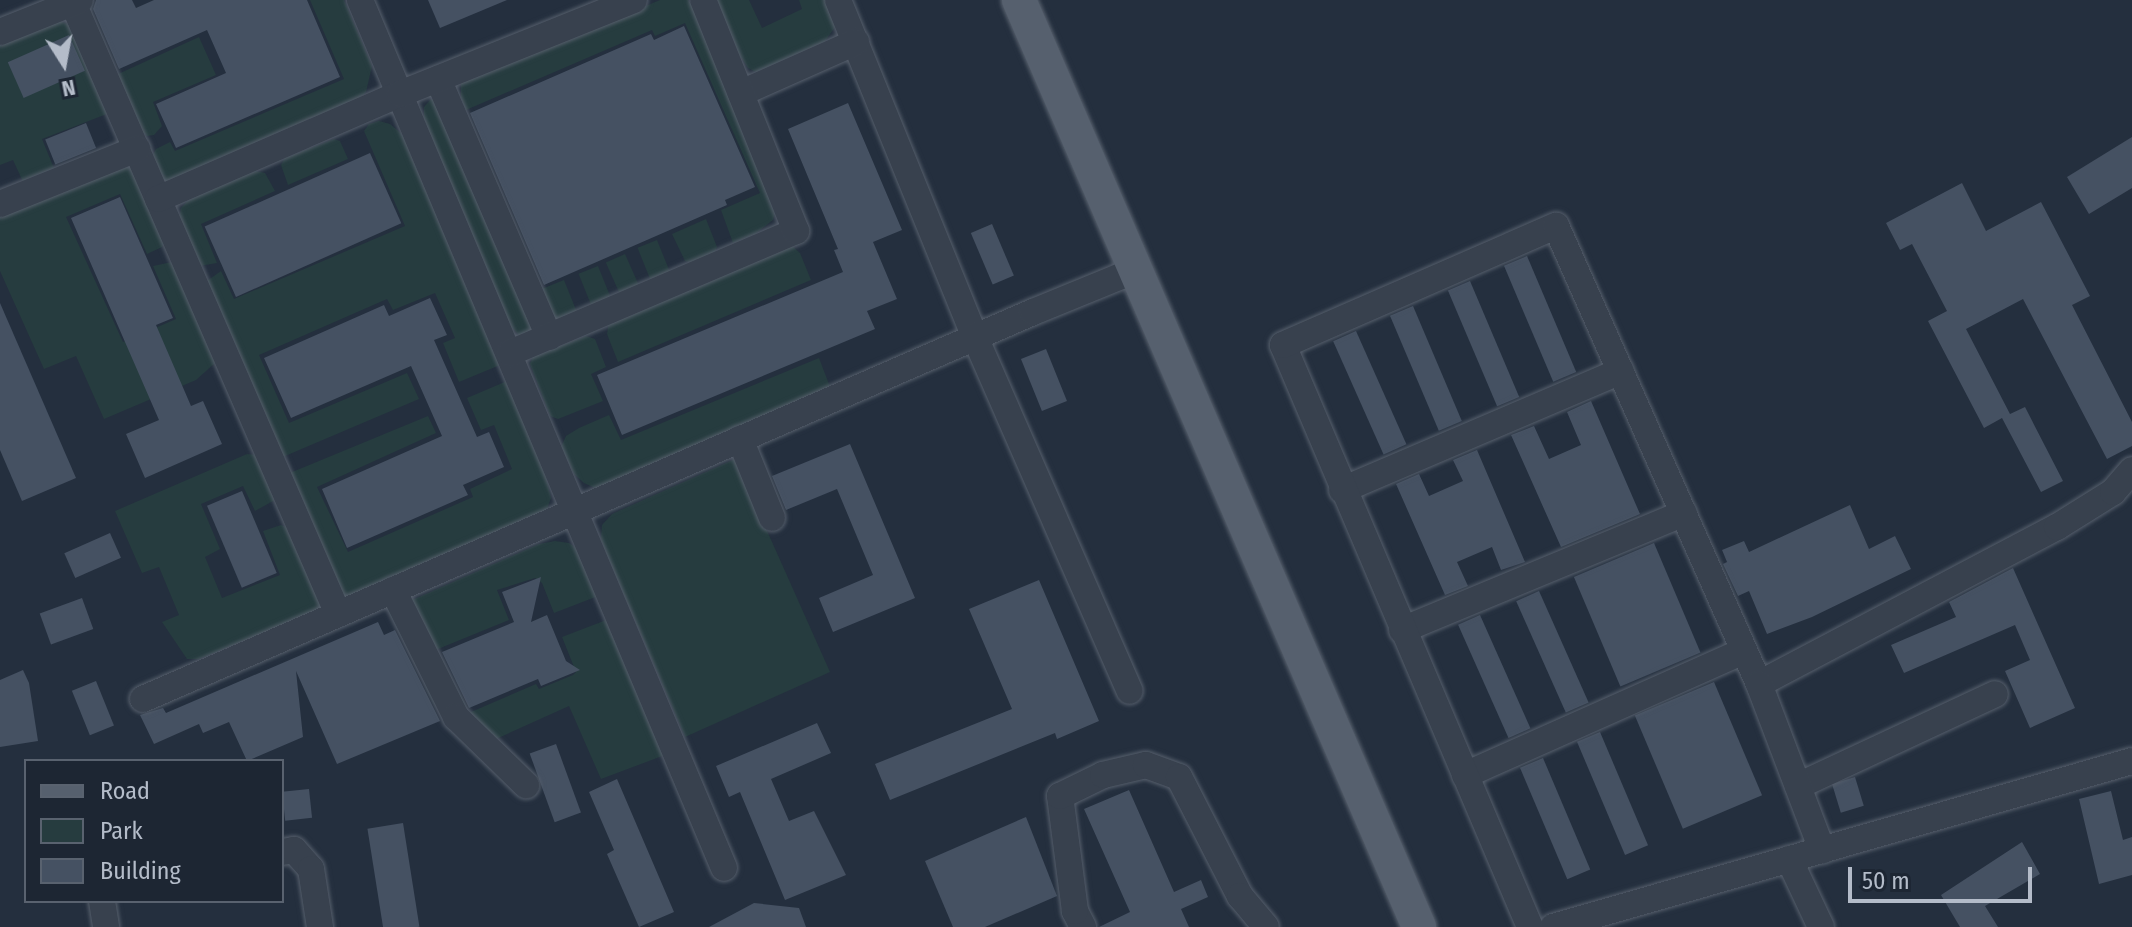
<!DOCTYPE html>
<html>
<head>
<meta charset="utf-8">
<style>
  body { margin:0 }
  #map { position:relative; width:2132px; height:927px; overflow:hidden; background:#242f3e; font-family:"Fira Sans Condensed",sans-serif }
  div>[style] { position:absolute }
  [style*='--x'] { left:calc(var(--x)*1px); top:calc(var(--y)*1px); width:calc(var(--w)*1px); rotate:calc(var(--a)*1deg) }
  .green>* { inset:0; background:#263c3f; transform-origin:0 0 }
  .building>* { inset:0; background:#455162; transform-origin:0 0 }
  .roads { filter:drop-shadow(0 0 2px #565f6c) drop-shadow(0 0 2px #565f6c) }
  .minor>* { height:26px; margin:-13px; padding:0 13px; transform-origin:13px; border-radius:13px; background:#38414e }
  .major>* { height:34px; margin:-17px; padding:0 17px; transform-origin:17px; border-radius:17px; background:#56606e }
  span { translate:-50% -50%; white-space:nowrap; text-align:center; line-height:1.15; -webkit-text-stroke:7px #1d2633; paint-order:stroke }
  .legend { position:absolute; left:24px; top:759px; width:260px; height:144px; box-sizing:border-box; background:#1d2633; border:2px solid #59626f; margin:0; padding:10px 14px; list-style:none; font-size:24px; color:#b4bcc9 }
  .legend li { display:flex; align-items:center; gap:16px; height:40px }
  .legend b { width:40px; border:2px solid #59626f }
  .north { position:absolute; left:24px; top:24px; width:80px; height:80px; -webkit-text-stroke:6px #1d2633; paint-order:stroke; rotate:169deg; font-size:22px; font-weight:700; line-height:32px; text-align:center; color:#b4bcc9 }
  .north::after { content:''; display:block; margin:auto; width:28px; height:36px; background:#b4bcc9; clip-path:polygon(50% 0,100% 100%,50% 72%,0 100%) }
  .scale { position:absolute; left:1848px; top:867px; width:184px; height:36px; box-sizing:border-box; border:4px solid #b4bcc9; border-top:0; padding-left:10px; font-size:24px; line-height:28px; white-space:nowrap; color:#b4bcc9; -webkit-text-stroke:6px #1d2633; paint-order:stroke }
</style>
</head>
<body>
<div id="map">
  <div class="green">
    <i style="clip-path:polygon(310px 0,344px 0,372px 66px,366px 92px,352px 106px,173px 185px,162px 181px,153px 155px,156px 149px,170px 142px,175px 151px,344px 79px)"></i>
    <i style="clip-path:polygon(660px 0,688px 0,696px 9px,776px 209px,773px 220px,755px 234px,733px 243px,721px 210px,760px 193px,685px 23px,655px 36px,652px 30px,466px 110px,461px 98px,461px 83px)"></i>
    <i style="clip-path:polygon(713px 0,749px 0,762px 28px,802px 9px,799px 0,828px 0,835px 27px,821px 47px,758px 73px,748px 68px,735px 48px)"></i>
    <i style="clip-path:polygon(58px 20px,71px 26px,112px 112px,42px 139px,56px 173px,25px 186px,13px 160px,0 165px,0 43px)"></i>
    <i style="clip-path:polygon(199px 37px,216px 75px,153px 102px,162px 126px,154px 135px,147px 136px,140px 131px,116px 75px)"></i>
    <i style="clip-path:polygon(431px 99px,440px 100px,538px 329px,519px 335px,509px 325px,424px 120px,424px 107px)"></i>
    <i style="clip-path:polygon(379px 121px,390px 124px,403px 135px,500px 365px,459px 382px,443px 343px,455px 338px,435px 293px,393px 310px,387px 299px,259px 355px,289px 423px,407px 373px,419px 399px,278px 459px,207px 281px,221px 271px,234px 299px,405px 226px,364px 131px,369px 124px)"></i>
    <i style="clip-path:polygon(334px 139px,340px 141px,348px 159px,288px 185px,281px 165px,285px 158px)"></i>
    <i style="clip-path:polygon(130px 163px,164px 243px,162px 247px,147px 254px,120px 194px,66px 217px,123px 342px,176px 319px,153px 266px,172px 262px,212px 348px,215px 363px,196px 380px,104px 419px,76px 356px,44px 369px,0 271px,0 212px)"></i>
    <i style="clip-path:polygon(255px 171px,265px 173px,275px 191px,201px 224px,217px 263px,200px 266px,179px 219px,181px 208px,191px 197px)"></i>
    <i style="clip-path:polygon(706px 219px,717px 247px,713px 256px,694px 264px,685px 261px,672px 234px)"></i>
    <i style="left:657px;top:240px;width:35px;height:21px;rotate:68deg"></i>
    <i style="clip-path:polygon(791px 245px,800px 253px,811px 280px,618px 362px,607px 334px,609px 322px)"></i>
    <i style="left:625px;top:254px;width:35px;height:21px;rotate:66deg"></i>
    <i style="left:598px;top:266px;width:35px;height:21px;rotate:68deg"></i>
    <i style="left:564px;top:280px;width:35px;height:25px;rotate:68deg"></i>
    <i style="clip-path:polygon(586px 336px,595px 339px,606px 367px,591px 374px,603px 401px,558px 419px,550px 416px,530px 364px,533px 357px)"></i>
    <i style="clip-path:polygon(819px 358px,832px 392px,611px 483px,595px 488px,584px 483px,574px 474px,561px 447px,566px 436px,579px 428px,609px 415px,621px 440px)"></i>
    <i style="clip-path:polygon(507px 381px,545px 472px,551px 498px,547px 509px,533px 519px,360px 593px,340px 597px,285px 475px,428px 416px,436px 433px,317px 487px,348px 552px,473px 497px,470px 489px,512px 469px,494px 425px,481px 430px,467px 398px)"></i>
    <i style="clip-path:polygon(247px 454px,259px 455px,275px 500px,255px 511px,243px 486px,201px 504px,220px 549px,205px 557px,222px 598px,280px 575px,263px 531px,281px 525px,289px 528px,324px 603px,321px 609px,199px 659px,187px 659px,162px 622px,179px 615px,159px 567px,142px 573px,115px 511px)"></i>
    <i style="clip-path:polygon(735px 459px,830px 672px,685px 737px,606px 553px,601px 539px,602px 525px,612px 514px)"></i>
    <i style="clip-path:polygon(555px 541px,569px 543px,580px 551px,598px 596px,554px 613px,542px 583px,535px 578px,497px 590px,509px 620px,433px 651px,410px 601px,539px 544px)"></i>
    <i style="clip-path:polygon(609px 619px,665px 755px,601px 779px,569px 706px,496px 739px,464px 715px,536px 684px,539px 689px,573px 675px,576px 672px,562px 637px)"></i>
  </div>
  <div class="building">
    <i style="clip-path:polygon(96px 0,132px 0,136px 8px,154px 0,307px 0,340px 77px,176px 148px,156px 104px,226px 73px,207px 30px,119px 69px,93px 9px)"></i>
    <i style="clip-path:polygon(428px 0,507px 0,440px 28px)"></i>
    <i style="clip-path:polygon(684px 26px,755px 187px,725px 200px,727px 205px,544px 285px,470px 113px,651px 34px,654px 40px)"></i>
    <i style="left:69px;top:35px;width:39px;height:67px;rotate:66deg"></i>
    <i style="clip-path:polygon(848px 103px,902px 230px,873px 242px,897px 299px,867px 311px,875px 329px,622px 435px,597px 375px,843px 272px,834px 250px,838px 249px,788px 129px)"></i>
    <i style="left:86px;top:123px;width:27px;height:44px;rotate:68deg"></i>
    <i style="clip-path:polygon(2132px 137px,2132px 188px,2089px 214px,2067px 177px)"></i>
    <i style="left:370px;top:153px;width:77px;height:181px;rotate:66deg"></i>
    <i style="clip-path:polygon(1962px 183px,1986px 231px,2041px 202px,2090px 296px,2072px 305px,2132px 422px,2132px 446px,2107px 459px,2023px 299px,1966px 329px,2010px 414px,2025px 407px,2063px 481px,2041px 492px,2002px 418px,1984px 428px,1928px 321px,1947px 311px,1912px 244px,1900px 250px,1886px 223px)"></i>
    <i style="clip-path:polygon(120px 197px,173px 318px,156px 325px,191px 406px,203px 401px,222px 444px,145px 478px,126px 434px,159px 420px,71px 218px)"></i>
    <i style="left:992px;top:224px;width:56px;height:23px;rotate:67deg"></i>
    <i style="left:1527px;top:256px;width:126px;height:25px;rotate:67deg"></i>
    <i style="left:1470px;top:281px;width:126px;height:24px;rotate:67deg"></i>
    <i style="clip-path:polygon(430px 298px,447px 335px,434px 340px,477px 437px,489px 432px,504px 467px,463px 485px,468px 495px,347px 548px,322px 489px,442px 436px,411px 366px,291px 418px,264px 358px,384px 305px,389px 316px)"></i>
    <i style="clip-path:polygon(0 303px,76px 478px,22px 501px,0 450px)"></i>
    <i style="left:1413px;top:306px;width:125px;height:25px;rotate:67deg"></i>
    <i style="left:1356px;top:331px;width:124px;height:25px;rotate:66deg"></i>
    <i style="left:1046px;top:349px;width:56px;height:27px;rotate:68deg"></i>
    <i style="clip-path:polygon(1591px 401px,1640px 514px,1561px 547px,1511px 435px,1534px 426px,1549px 459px,1581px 445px,1567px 412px)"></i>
    <i style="clip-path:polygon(850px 444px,915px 598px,833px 632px,819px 598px,873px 575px,837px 489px,786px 510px,772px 476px)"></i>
    <i style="clip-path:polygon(1477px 450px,1525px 562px,1501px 570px,1492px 547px,1457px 562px,1468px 586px,1445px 595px,1396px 484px,1419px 474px,1429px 496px,1463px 481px,1453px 460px)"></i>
    <i style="left:242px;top:491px;width:89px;height:38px;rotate:67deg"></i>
    <i style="clip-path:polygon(1850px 505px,1869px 549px,1895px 536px,1911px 569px,1812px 617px,1767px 634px,1749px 591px,1738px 596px,1723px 564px,1727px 562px,1722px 550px,1744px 541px,1749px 552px)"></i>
    <i style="left:110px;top:533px;width:27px;height:50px;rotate:66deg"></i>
    <i style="left:1654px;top:543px;width:119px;height:87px;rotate:67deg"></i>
    <i style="clip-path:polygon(2013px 568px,2075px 708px,2030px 728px,2005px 671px,2030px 660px,2015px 625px,1904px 673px,1891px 645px,1956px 617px,1949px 602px)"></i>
    <i style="clip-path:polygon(541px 577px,531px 622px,547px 615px,566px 661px,580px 670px,541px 686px,538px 679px,469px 708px,442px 652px,514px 622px,502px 592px)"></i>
    <i style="clip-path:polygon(1039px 580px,1099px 721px,1057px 739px,1055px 733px,890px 800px,875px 764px,1012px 709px,969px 609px)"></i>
    <i style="left:1539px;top:591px;width:122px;height:25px;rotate:66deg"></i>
    <i style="left:82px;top:598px;width:33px;height:45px;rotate:70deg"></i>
    <i style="left:1480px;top:615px;width:124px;height:24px;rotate:66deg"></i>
    <i style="clip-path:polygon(378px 622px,384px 635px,395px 630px,440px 721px,337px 764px,296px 671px,303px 737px,247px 761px,229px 722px,203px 733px,199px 724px,154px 744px,140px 715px,163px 708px,166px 713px)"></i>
    <i style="clip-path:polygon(23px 670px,29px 683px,38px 741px,0 747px,0 680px)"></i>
    <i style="left:96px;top:681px;width:48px;height:26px;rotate:68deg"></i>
    <i style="left:1714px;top:682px;width:123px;height:86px;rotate:67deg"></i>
    <i style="clip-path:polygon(817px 723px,831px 753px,771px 779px,789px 821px,814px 811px,846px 875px,785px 900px,740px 792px,729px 797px,716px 766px)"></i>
    <i style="left:1600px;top:732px;width:123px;height:25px;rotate:67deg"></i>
    <i style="left:556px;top:744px;width:73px;height:28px;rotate:70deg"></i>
    <i style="left:1543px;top:758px;width:121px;height:25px;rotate:67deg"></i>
    <i style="left:1855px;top:777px;width:30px;height:24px;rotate:73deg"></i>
    <i style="clip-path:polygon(617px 779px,674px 912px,639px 927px,607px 854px,614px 850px,589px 792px)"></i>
    <i style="left:309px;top:789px;width:29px;height:27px;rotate:84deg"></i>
    <i style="clip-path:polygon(1129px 790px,1174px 892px,1201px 880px,1208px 897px,1181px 909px,1189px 927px,1099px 927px,1130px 912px,1084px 809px)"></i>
    <i style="clip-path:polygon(2111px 791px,2123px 840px,2132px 837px,2132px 875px,2099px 884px,2079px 799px)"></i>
    <i style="clip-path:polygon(1026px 817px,1057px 896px,985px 927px,953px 927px,925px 861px)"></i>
    <i style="left:403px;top:823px;width:105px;height:36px;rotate:81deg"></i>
    <i style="clip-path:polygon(2022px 842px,2040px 874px,1985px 906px,1998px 927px,1960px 927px,1941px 895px)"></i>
    <i style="clip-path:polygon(754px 903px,799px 908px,806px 927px,709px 927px)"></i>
  </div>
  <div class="roads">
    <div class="minor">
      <i style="--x:360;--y:0;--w:941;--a:67.25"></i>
      <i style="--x:838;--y:0;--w:364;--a:67.9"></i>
      <i style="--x:975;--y:337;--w:386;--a:66.4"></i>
      <i style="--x:73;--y:3;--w:666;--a:66.55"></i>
      <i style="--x:0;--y:32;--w:86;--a:-21.8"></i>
      <i style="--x:438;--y:79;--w:281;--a:66.7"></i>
      <i style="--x:741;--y:93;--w:126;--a:-23.9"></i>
      <i style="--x:158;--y:199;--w:264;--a:-23.5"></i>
      <i style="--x:400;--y:94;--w:252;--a:-21.9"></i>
      <i style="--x:0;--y:204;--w:148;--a:-21.9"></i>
      <i style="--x:510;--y:353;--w:311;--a:-23.1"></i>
      <i style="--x:796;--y:231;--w:249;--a:-111.9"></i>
      <i style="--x:740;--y:439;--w:85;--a:67.9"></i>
      <i style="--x:1342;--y:490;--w:303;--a:-23.1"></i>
      <i style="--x:393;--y:590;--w:142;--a:63.6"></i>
      <i style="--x:456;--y:717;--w:98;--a:44.2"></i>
      <i style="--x:1402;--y:630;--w:305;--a:-22.5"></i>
      <i style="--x:1759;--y:684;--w:337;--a:-27.8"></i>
      <i style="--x:2057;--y:527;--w:66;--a:-32"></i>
      <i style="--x:2113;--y:492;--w:29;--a:-49"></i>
      <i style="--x:143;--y:699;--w:970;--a:-23.5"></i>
      <i style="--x:1033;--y:312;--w:111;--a:-22.2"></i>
      <i style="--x:1465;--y:775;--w:304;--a:-24"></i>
      <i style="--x:1798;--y:786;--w:217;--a:-25"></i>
      <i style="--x:282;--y:852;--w:12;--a:-9"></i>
      <i style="--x:294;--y:850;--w:25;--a:48"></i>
      <i style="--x:311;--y:869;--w:59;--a:81.2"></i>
      <i style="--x:1789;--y:859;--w:75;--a:64.8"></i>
      <i style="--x:102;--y:901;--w:26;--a:81"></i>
      <i style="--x:1083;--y:927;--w:18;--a:-117"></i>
      <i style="--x:1075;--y:911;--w:116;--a:-97.4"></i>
      <i style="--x:1060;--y:796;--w:48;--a:-26"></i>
      <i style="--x:1103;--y:775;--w:44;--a:-13.1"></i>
      <i style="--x:1146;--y:765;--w:35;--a:20"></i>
      <i style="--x:1179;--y:777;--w:134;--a:62.9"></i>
      <i style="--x:1240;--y:896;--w:40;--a:50"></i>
      <i style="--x:1530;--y:927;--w:632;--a:-113"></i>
      <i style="--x:1283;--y:345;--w:298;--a:-23.6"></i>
      <i style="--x:1556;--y:226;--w:501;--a:66.1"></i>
      <i style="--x:1759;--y:684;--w:178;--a:69.2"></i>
      <i style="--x:1553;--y:927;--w:602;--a:-16"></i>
    </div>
    <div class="major">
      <i style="--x:1019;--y:0;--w:1010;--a:66.66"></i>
    </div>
  </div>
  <ul class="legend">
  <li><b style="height:10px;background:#56606e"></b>Road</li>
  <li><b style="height:22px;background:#263c3f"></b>Park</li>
  <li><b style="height:22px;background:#455162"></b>Building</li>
  </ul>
  <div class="north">N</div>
  <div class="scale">50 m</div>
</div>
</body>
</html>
